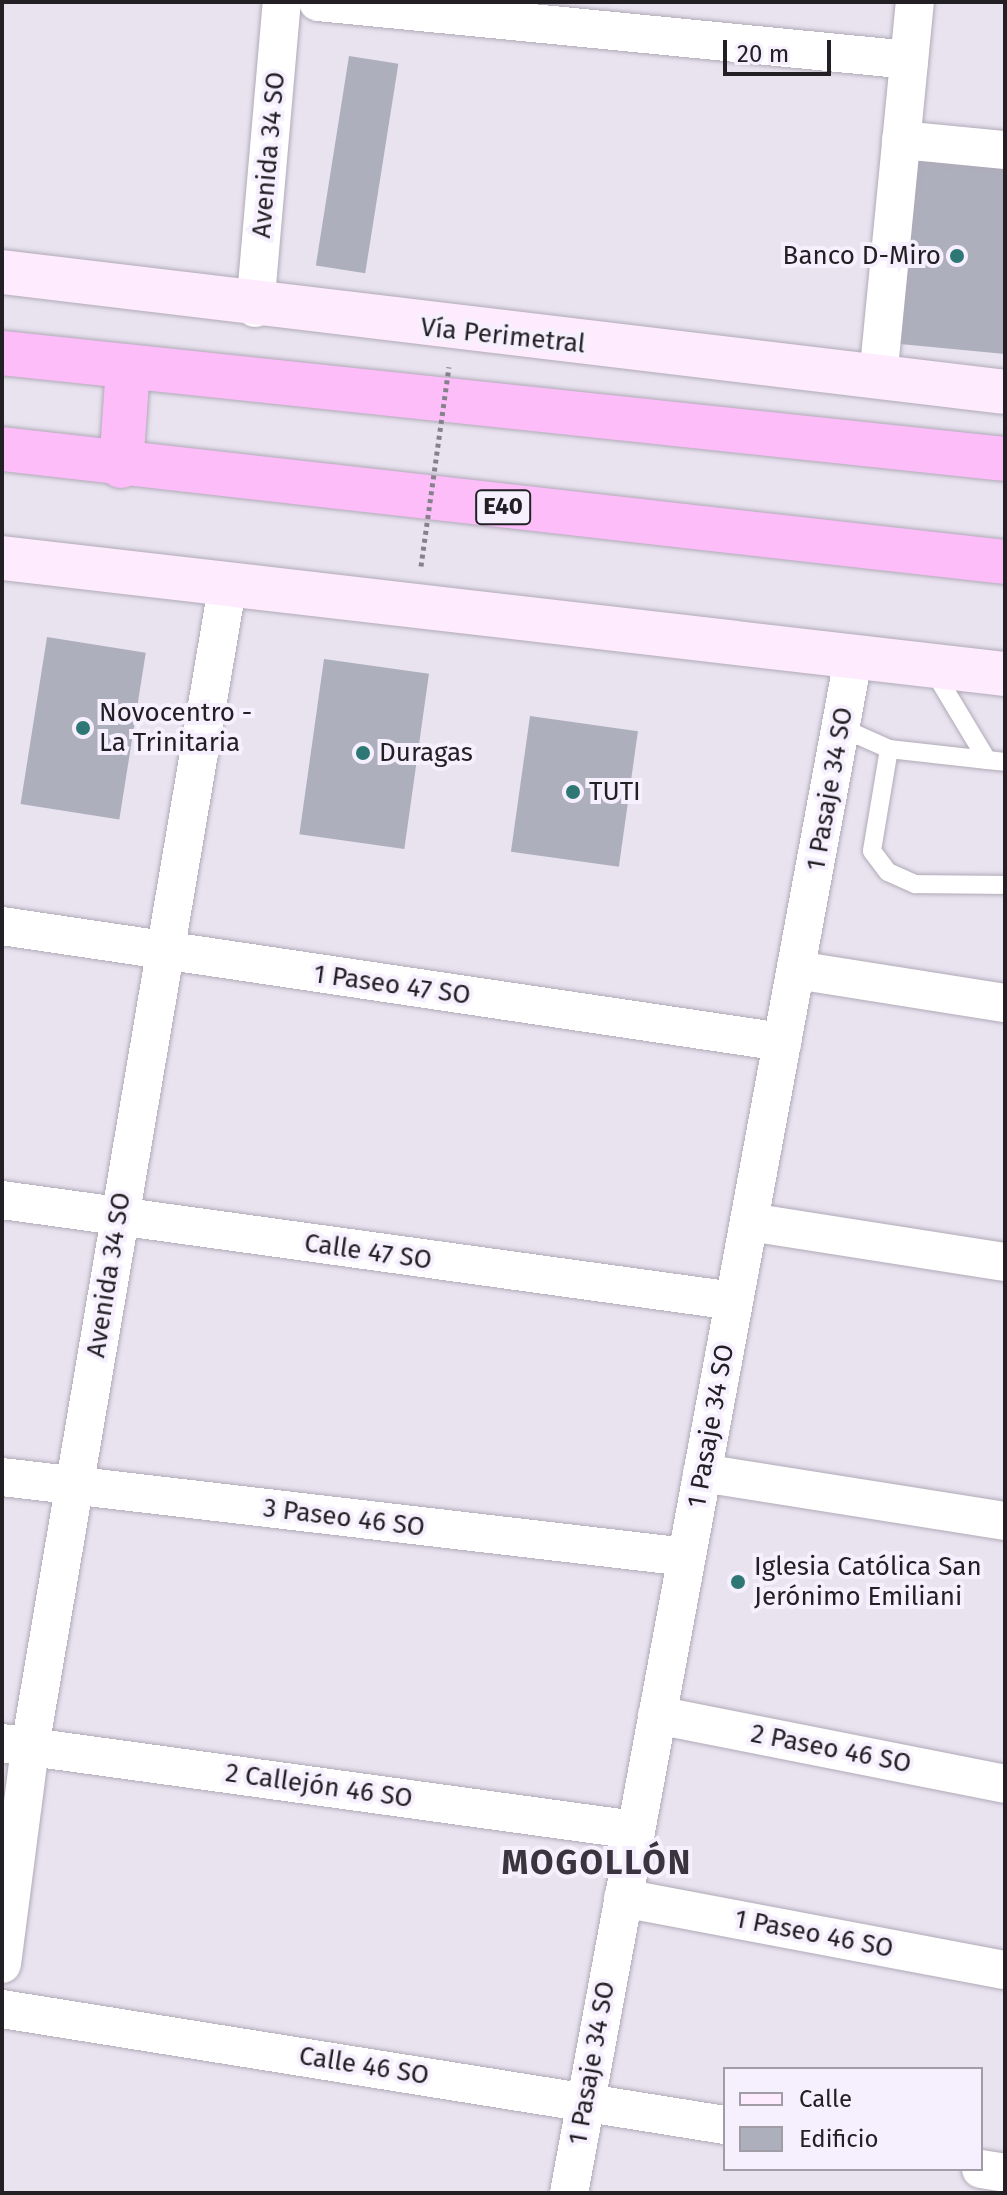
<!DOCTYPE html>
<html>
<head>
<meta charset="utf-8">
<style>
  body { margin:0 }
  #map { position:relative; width:1007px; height:2195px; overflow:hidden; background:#e9e3f0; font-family:"Fira Sans",sans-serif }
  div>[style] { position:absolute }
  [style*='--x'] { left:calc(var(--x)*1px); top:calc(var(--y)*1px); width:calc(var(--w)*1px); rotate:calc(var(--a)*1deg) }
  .building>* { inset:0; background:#aeafbd; transform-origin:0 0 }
  .roads { filter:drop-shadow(0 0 2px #b0aab7) drop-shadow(0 0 2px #b0aab7) }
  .lane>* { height:18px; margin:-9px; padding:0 9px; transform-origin:9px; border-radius:9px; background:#fff }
  .street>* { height:38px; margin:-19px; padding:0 19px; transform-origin:19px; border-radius:19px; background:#fff }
  .secondary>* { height:44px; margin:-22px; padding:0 22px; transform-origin:22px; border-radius:22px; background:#feebfd }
  .highway>* { height:44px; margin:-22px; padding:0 22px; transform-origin:22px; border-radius:22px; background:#fdbdf9 }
  .path-bridge>* { height:5px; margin-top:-2.5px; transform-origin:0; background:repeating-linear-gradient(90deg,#85818a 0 4px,transparent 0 8px) }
  .dots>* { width:22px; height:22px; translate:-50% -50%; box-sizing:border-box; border:4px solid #f6f0fe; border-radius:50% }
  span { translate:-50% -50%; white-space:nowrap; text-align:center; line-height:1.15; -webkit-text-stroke:8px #f6f0fe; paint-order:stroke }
  .shield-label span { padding:2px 6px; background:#f6f0fe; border:2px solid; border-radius:6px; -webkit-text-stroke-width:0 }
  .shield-label { font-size:24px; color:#222025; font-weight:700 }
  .street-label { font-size:26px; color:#222025 }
  .poi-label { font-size:26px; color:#222025 }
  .right { translate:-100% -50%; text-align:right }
  .left { translate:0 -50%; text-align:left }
  .district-label { font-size:34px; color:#39343e; font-weight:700; letter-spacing:2px }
  .frame { position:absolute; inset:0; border:4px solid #222025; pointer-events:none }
  .legend { position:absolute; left:723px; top:2067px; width:260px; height:104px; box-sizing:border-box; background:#f6f0fe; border:2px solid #a19da7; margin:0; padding:10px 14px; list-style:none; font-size:24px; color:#222025 }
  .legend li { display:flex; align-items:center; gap:16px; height:40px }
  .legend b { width:40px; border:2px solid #a19da7 }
  .scale { position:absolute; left:723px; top:40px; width:108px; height:36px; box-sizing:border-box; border:4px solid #222025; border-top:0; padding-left:10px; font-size:24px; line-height:28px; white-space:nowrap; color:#222025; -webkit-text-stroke:6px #f6f0fe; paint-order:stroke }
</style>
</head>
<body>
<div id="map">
  <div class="building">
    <i style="left:349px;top:56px;width:50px;height:212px;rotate:9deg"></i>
    <i style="clip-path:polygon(918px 159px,1005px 168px,1005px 354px,900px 344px)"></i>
    <i style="left:47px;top:637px;width:100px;height:169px;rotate:9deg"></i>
    <i style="left:324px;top:659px;width:106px;height:177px;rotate:8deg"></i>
    <i style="left:530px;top:716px;width:109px;height:137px;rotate:8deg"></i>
  </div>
  <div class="roads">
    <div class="lane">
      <i style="--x:933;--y:670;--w:105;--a:59"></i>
      <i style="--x:987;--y:760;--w:18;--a:6"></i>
      <i style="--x:842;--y:728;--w:51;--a:24.1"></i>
      <i style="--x:889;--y:749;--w:103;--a:99.5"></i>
      <i style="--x:872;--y:851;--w:26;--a:53"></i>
      <i style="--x:888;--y:872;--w:30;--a:24"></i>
      <i style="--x:915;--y:884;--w:90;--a:0.6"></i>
      <i style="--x:889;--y:749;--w:99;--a:6.4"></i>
    </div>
    <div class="street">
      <i style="--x:318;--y:2;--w:594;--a:5.6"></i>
      <i style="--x:901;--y:140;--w:104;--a:5.5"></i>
      <i style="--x:255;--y:308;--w:307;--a:-85"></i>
      <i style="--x:878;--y:378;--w:378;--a:-84.4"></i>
      <i style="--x:2;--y:926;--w:789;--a:8.46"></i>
      <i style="--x:796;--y:970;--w:212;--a:9"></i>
      <i style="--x:2;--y:1200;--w:739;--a:7.86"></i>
      <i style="--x:749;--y:1222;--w:259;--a:8.9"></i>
      <i style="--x:702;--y:1473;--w:307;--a:9"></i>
      <i style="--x:2;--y:1477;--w:689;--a:6.67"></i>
      <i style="--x:657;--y:1715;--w:355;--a:11.2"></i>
      <i style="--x:2;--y:1743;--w:639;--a:7.83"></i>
      <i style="--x:623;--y:1898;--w:389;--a:10.7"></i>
      <i style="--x:2;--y:1964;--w:219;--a:-82.6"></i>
      <i style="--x:30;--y:1747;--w:1176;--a:-80.35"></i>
      <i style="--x:2;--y:2009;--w:732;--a:9.12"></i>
      <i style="--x:981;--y:2169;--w:24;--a:9"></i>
      <i style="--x:569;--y:2193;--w:1560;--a:-79.51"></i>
    </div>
    <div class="secondary">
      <i style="--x:2;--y:272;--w:1010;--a:6.82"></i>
      <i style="--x:2;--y:558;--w:1010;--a:6.6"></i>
    </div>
    <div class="highway">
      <i style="--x:2;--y:353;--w:1009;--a:6.03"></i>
      <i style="--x:2;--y:449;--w:1009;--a:6.43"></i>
      <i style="--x:121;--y:466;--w:98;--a:-85.9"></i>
    </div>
  </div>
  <div class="path-bridge">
    <i style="--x:421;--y:566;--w:201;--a:-82"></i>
  </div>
  <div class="dots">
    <i style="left:957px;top:256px;background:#2e7775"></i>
    <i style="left:83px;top:728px;background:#2e7775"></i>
    <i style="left:363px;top:753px;background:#2e7775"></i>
    <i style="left:573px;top:792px;background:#2e7775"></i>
    <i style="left:738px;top:1582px;background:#2e7775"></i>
  </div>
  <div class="shield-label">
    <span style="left:503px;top:507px">E40</span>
  </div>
  <div class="street-label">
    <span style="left:269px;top:155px;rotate:-85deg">Avenida 34 SO</span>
    <span style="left:503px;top:336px;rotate:6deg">Vía Perimetral</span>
    <span style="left:830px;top:789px;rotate:-80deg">1 Pasaje 34 SO</span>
    <span style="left:392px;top:985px;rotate:8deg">1 Paseo 47 SO</span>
    <span style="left:368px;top:1252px;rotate:8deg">Calle 47 SO</span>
    <span style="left:109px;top:1275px;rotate:-81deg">Avenida 34 SO</span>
    <span style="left:711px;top:1426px;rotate:-80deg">1 Pasaje 34 SO</span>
    <span style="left:344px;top:1518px;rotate:7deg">3 Paseo 46 SO</span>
    <span style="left:831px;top:1749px;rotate:11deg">2 Paseo 46 SO</span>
    <span style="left:319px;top:1786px;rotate:8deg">2 Callejón 46 SO</span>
    <span style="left:814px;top:1934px;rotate:11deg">1 Paseo 46 SO</span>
    <span style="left:592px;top:2063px;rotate:-80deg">1 Pasaje 34 SO</span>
    <span style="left:364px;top:2066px;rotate:9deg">Calle 46 SO</span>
  </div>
  <div class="poi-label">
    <span class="right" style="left:941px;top:256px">Banco D-Miro</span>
    <span class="left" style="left:99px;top:728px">Novocentro -<br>La Trinitaria</span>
    <span class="left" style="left:379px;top:753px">Duragas</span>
    <span class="left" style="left:589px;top:792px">TUTI</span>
    <span class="left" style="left:754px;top:1582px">Iglesia Católica San<br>Jerónimo Emiliani</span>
  </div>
  <div class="district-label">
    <span style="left:597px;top:1863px">MOGOLLÓN</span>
  </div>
  <div class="frame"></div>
  <ul class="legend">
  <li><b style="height:10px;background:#feebfd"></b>Calle</li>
  <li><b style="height:22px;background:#aeafbd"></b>Edificio</li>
  </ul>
  <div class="scale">20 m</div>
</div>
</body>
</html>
